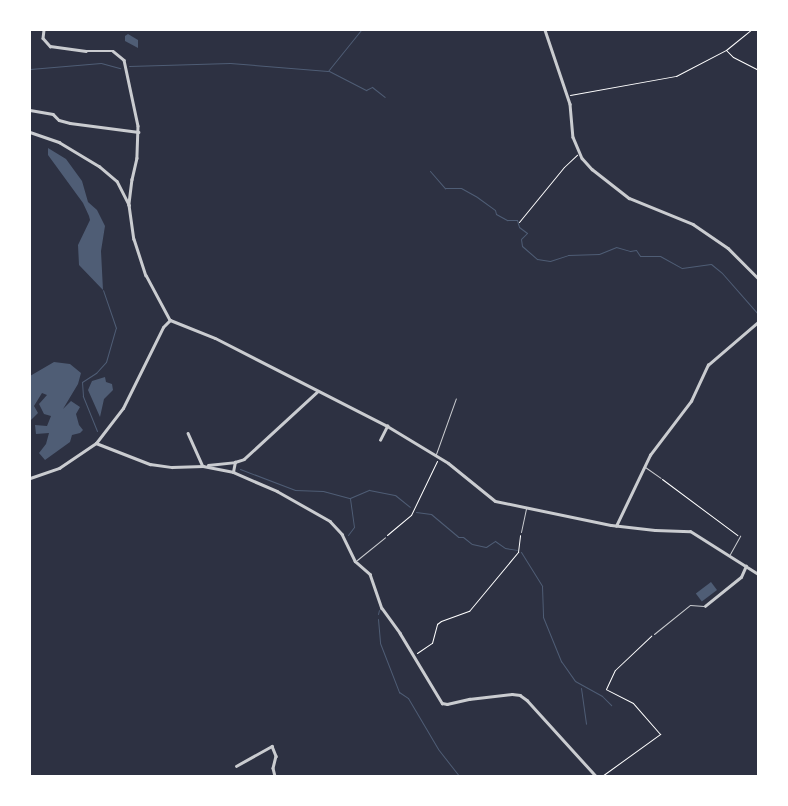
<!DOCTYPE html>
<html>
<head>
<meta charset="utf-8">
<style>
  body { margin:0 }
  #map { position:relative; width:788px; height:806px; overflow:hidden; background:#2d3142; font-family:"Fira Sans",sans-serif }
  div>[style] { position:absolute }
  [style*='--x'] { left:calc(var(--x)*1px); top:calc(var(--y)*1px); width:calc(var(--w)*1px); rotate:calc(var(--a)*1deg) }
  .water>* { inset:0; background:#4f5d75; transform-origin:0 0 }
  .stream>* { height:1px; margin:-0.5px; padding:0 0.5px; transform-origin:0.5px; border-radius:0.5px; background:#4f5d75 }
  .path>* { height:1px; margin:-0.5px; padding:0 0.5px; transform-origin:0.5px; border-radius:0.5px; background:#fff }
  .service>* { height:1px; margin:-0.5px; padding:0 0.5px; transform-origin:0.5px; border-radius:0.5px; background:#caccd0 }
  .minor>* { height:2.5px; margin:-1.25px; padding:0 1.25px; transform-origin:1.25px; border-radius:1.25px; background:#caccd0 }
  .tertiary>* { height:3px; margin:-1.5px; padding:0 1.5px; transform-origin:1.5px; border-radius:1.5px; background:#caccd0 }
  span { translate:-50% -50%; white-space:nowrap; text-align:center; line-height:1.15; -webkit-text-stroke:4.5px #fff; paint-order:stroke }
  .frame { position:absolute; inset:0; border:31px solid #fff; pointer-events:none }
</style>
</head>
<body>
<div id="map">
  <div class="water">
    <i style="clip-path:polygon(128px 34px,138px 40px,138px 48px,125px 41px,125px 36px)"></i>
    <i style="clip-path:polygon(48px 148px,66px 159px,82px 181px,88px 202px,97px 210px,105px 226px,101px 251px,103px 290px,79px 265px,78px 245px,90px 220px,89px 216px,83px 203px,48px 155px)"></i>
    <i style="clip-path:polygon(54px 362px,70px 364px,81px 373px,78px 384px,63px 409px,71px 401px,80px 407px,76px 414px,79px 425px,83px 430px,80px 433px,72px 435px,70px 442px,45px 460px,39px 453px,46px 444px,49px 433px,36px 434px,35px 425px,47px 426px,51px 416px,44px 414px,39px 404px,47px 395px,42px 393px,34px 406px,38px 413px,30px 421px,30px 376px)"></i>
    <i style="clip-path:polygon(105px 377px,106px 382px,112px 384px,113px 390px,104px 399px,100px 417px,88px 390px,92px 381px)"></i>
    <i style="left:711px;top:582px;width:10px;height:19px;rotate:53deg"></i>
  </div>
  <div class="stream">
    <i style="--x:129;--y:66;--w:101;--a:-1.7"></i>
    <i style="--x:230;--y:63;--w:98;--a:4.7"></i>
    <i style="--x:328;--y:71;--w:53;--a:-51.2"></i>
    <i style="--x:30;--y:69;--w:71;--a:-4.8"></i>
    <i style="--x:101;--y:63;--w:20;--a:15"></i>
    <i style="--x:329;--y:71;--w:42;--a:27.2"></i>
    <i style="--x:366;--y:90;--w:7;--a:-27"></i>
    <i style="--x:372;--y:87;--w:16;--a:38"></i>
    <i style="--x:430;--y:171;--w:23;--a:49"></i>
    <i style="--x:445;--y:188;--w:16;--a:0"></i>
    <i style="--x:461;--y:188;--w:18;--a:29"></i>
    <i style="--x:477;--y:197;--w:22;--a:36"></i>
    <i style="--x:495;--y:210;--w:4;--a:76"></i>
    <i style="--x:496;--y:214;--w:13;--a:29"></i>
    <i style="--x:507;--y:220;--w:10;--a:0"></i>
    <i style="--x:517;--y:220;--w:7;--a:74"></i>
    <i style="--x:519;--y:227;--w:10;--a:37"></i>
    <i style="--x:527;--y:233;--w:8;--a:135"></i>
    <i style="--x:521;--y:239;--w:7;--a:82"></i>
    <i style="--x:522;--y:246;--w:20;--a:41"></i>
    <i style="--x:537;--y:259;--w:13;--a:9"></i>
    <i style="--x:550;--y:261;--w:19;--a:-18"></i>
    <i style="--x:568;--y:255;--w:31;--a:-2"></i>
    <i style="--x:599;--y:254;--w:18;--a:-22"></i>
    <i style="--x:616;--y:247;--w:15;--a:16"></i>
    <i style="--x:630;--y:251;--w:6;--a:-9"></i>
    <i style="--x:636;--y:250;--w:7;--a:56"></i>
    <i style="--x:640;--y:256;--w:20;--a:0"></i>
    <i style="--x:660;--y:256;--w:25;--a:29"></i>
    <i style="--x:682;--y:268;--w:29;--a:-8"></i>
    <i style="--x:711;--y:264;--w:14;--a:39"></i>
    <i style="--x:722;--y:273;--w:55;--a:48.7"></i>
    <i style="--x:97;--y:431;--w:38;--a:-112"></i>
    <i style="--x:83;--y:396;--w:14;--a:-94"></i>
    <i style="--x:82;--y:382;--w:17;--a:-33"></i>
    <i style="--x:96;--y:373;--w:15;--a:-48"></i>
    <i style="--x:106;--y:362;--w:35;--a:-74"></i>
    <i style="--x:116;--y:328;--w:40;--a:-108.9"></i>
    <i style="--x:240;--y:469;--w:59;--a:20.9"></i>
    <i style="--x:295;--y:490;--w:28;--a:2"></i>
    <i style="--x:323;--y:491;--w:28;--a:15"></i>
    <i style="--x:350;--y:498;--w:21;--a:-23"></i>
    <i style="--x:369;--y:490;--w:26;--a:11"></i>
    <i style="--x:395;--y:495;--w:19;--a:39"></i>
    <i style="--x:416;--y:512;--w:15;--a:8"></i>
    <i style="--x:431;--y:514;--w:35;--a:40"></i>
    <i style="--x:458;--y:537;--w:5;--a:0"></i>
    <i style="--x:463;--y:537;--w:11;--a:38"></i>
    <i style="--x:472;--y:544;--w:14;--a:12"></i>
    <i style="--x:486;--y:547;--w:11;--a:-34"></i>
    <i style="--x:495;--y:541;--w:12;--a:35"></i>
    <i style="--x:505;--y:548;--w:12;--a:9"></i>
    <i style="--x:348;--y:535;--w:10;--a:-53"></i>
    <i style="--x:354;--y:527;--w:29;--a:-98"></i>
    <i style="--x:521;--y:552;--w:40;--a:58"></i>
    <i style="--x:542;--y:586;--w:31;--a:88"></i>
    <i style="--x:543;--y:617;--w:48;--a:67.8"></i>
    <i style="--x:561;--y:661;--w:24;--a:55"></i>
    <i style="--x:575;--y:681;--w:31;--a:29"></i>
    <i style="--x:602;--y:696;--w:13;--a:45"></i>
    <i style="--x:378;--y:614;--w:4;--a:-76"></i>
    <i style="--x:378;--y:619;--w:24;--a:85"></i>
    <i style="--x:380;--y:643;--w:53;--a:68.8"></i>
    <i style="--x:399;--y:692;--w:11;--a:34"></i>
    <i style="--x:408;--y:698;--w:59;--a:59.5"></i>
    <i style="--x:438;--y:749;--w:34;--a:52"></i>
    <i style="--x:581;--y:688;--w:36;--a:82"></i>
  </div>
  <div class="path">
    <i style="--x:726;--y:50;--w:10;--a:45"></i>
    <i style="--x:733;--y:57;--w:28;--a:27"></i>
    <i style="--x:570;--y:95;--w:108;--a:-10.2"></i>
    <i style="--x:676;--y:76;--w:56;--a:-27.5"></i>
    <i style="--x:726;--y:50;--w:32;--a:-39"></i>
    <i style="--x:519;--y:222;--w:71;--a:-50.7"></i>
    <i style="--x:564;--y:167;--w:18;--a:-43"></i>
    <i style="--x:662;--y:479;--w:94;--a:36.7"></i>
    <i style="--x:387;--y:535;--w:31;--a:-40"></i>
    <i style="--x:411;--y:515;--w:60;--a:-64.3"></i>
    <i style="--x:417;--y:653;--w:18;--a:-34"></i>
    <i style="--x:432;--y:643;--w:20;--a:-75"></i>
    <i style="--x:437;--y:624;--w:5;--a:-37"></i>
    <i style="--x:441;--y:621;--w:30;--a:-20"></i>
    <i style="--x:469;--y:611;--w:77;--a:-50.3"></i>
    <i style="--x:518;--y:552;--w:17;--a:-83"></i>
    <i style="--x:602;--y:776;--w:72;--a:-35.9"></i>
    <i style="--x:660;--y:734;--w:41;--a:-131.1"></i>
    <i style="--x:633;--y:703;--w:30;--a:-153"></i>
    <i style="--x:606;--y:689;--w:21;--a:-65"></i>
    <i style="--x:615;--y:670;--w:50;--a:-43.4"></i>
  </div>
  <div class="service">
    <i style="--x:436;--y:454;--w:59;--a:-70.3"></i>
    <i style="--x:645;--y:467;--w:19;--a:35"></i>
    <i style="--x:521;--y:532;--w:24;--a:-78"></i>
    <i style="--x:730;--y:554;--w:21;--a:-61"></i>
    <i style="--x:357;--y:560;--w:36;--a:-39"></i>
    <i style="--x:654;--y:634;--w:46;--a:-38.9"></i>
    <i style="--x:690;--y:605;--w:14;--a:4"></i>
  </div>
  <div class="minor">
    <i style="--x:44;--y:30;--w:8;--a:97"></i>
    <i style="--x:43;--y:38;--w:11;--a:49"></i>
    <i style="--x:50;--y:46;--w:36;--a:8"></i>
    <i style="--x:86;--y:51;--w:27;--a:0"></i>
    <i style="--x:113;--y:51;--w:14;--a:39"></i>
    <i style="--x:124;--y:60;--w:67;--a:78"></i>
    <i style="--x:138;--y:126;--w:32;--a:92"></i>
    <i style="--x:137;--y:158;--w:22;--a:103"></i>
    <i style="--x:132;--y:179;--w:26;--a:97"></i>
    <i style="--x:129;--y:205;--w:34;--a:82"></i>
    <i style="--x:134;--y:239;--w:38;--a:72"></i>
    <i style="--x:146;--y:275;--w:51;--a:61.9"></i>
    <i style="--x:545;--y:30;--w:78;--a:71.3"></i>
    <i style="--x:570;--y:104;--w:33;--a:85"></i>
    <i style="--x:573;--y:137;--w:23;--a:67"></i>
    <i style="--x:582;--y:158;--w:15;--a:48"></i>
    <i style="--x:592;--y:169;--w:47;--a:38.1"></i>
    <i style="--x:629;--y:198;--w:69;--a:22.1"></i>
    <i style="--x:693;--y:224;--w:42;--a:34.4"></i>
    <i style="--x:728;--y:248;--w:42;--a:45"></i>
    <i style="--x:30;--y:110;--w:23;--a:10"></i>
    <i style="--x:53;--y:114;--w:8;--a:45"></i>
    <i style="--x:59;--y:120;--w:11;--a:15"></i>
    <i style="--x:70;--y:123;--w:69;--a:7.5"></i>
    <i style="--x:30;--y:132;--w:31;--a:19"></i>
    <i style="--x:59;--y:142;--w:47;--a:31"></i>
    <i style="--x:99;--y:166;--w:23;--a:40"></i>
    <i style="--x:117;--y:181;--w:27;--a:63"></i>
    <i style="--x:188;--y:433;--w:36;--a:66"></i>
    <i style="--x:380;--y:440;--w:16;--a:-63"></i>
    <i style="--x:96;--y:443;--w:58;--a:21.3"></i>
    <i style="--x:150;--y:464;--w:22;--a:8"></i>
    <i style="--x:172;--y:467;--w:31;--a:-2"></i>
    <i style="--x:208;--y:465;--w:27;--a:-6"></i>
    <i style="--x:235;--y:462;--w:9;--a:-18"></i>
    <i style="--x:244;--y:459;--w:100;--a:-42.6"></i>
    <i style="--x:203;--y:466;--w:31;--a:11"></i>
    <i style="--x:233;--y:472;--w:48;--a:23.4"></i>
    <i style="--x:277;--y:491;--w:61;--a:29.5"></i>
    <i style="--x:330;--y:521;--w:18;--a:47"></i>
    <i style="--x:342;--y:534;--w:30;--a:64"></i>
    <i style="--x:355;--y:561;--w:20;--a:41"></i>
    <i style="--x:370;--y:574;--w:36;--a:71"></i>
    <i style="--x:382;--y:608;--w:31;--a:54"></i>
    <i style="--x:400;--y:633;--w:82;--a:59"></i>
    <i style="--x:442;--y:703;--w:5;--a:11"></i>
    <i style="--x:447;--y:704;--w:23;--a:-13"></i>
    <i style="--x:469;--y:699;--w:43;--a:-6.6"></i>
    <i style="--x:512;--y:694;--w:8;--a:7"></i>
    <i style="--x:520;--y:695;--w:9;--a:36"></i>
    <i style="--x:527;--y:700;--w:103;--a:47.8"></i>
    <i style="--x:233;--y:472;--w:10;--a:-79"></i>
    <i style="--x:616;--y:526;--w:79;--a:-64.4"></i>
    <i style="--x:650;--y:455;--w:68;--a:-52.8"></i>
    <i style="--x:691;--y:401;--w:40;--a:-65"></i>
    <i style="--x:708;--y:365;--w:66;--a:-40.7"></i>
    <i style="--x:705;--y:606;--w:46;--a:-38.9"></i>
    <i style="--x:741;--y:577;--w:12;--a:-66"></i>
    <i style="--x:236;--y:766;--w:41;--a:-29.1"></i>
    <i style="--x:272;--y:746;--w:11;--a:68"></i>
    <i style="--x:276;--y:756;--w:12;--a:104"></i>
    <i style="--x:273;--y:768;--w:8;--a:76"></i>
  </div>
  <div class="tertiary">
    <i style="--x:30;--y:478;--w:31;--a:-19"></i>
    <i style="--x:59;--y:468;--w:45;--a:-34"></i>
    <i style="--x:96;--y:443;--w:44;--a:-52.4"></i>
    <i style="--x:123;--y:408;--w:90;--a:-63.7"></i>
    <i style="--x:163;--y:327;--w:10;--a:-45"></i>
    <i style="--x:170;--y:320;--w:48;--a:21.8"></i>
    <i style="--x:215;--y:338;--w:193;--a:27.1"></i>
    <i style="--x:387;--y:426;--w:71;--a:31.2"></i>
    <i style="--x:448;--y:463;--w:60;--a:39"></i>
    <i style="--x:495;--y:501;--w:118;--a:11.7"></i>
    <i style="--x:611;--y:525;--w:44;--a:6.5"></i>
    <i style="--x:655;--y:530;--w:35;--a:2"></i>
    <i style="--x:690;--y:531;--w:80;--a:32.3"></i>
  </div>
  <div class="frame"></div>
</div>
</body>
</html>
